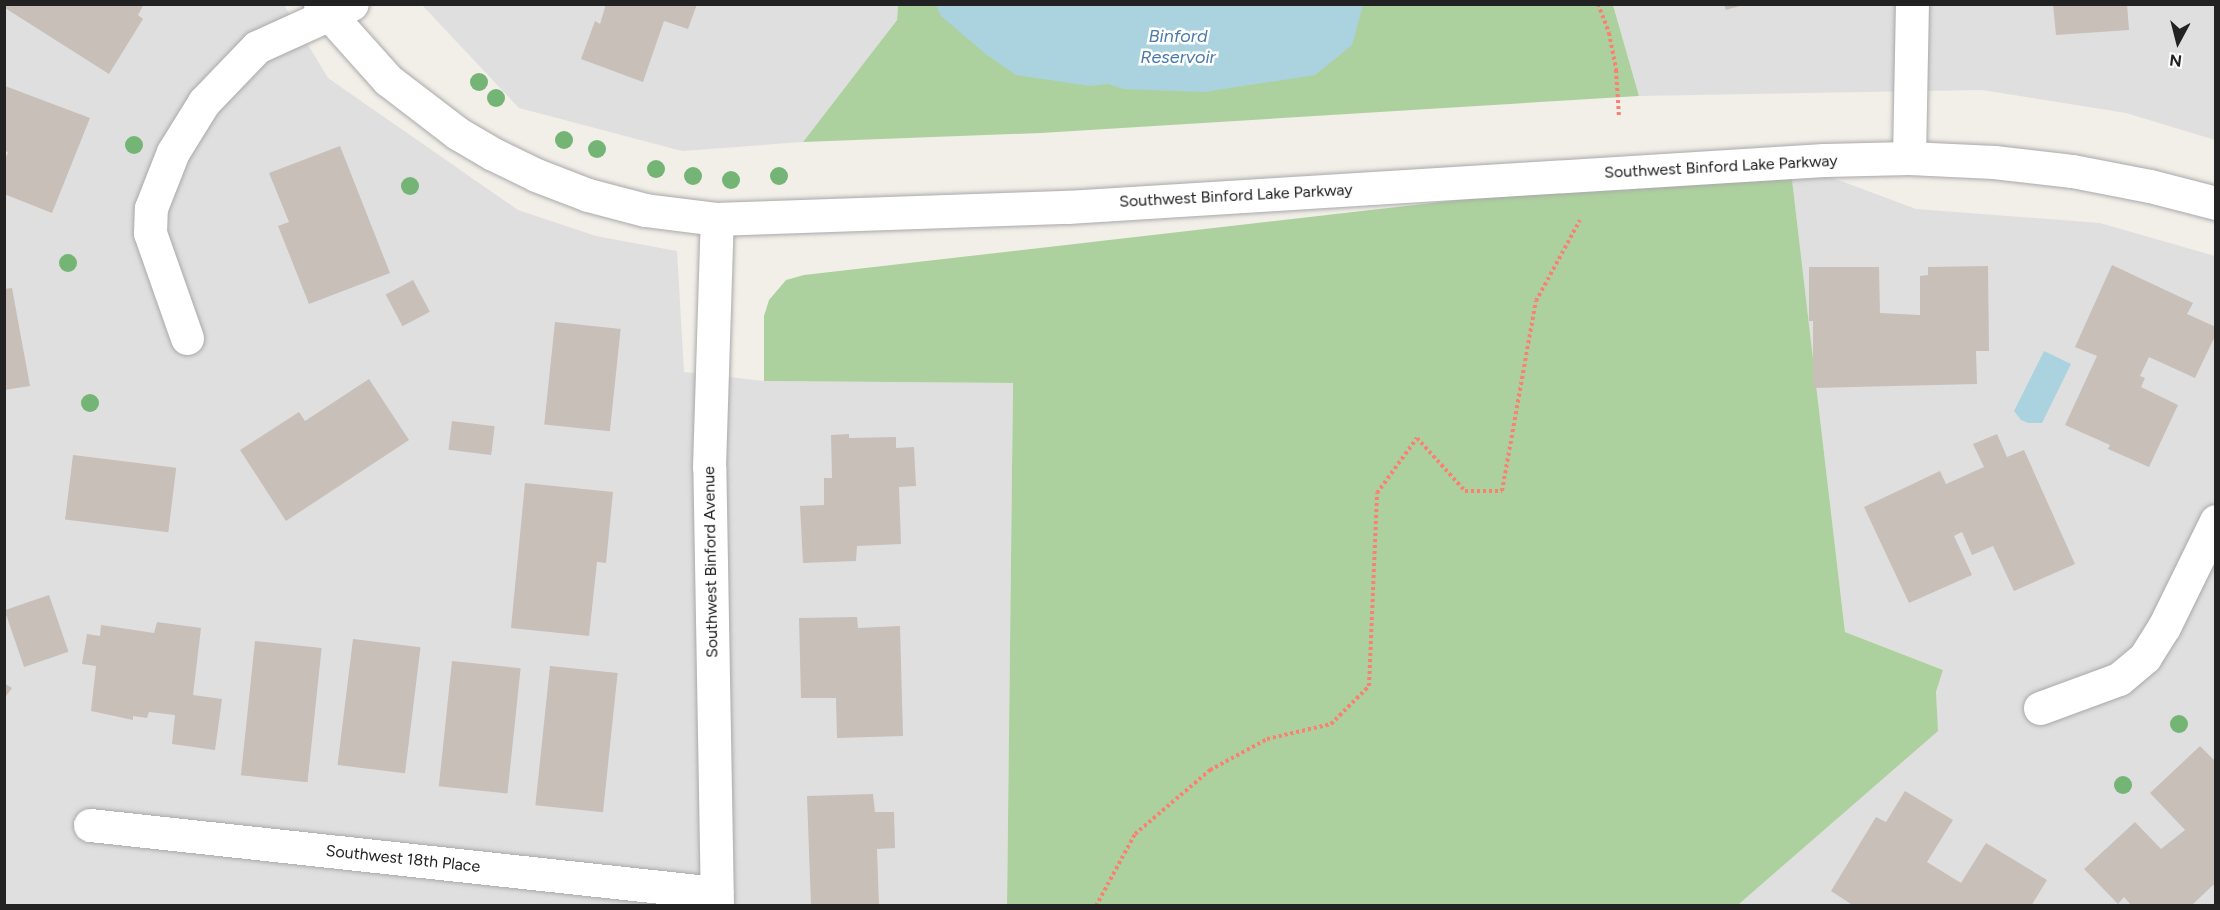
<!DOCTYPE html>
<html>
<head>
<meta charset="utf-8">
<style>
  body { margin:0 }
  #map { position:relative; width:2220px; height:910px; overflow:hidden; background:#f2efe9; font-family:Figtree,sans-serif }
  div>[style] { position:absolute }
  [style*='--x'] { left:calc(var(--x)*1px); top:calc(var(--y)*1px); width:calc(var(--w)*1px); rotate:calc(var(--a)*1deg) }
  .residential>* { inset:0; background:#e0dfdf }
  .forest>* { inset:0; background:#add19e }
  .water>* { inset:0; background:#aad3df }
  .building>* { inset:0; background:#c7bfb8; transform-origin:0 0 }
  .path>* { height:4px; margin-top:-2px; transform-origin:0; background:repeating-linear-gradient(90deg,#fa8072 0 3px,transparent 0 6px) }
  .roads { filter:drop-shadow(0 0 2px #a9a9a9) drop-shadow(0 0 2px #a9a9a9) }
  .minor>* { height:33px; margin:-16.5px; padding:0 16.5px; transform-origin:16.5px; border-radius:16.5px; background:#fff }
  .tertiary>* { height:33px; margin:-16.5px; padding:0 16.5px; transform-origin:16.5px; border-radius:16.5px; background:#fff }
  .trees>* { width:18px; height:18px; margin:-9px; border-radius:50%; background:#74b475 }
  span { translate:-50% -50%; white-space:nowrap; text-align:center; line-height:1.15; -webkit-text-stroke:5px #fff; paint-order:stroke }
  .street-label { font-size:16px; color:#222 }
  .water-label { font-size:18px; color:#4a7aab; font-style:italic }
  .frame { position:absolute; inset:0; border:6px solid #222; pointer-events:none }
  .north { position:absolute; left:2148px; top:12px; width:60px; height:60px; -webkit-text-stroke:4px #fff; paint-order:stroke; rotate:187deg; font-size:16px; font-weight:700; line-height:24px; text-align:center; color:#222 }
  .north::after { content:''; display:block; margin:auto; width:21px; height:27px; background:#222; clip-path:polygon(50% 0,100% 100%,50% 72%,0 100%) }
</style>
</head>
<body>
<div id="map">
  <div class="residential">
    <i style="clip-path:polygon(5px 5px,284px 5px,328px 78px,518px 210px,596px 236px,677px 251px,684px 372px,764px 381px,1013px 383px,1007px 905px,5px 906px)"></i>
    <i style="clip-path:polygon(422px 5px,898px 5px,897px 20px,803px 142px,682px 151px,519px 108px)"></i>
    <i style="clip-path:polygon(1613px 5px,2215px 5px,2215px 140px,2126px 113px,1982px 90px,1639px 96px)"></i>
    <i style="clip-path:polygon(1790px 162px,1916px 209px,2100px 223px,2215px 256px,2215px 905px,1738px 904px,1937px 731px,1936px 692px,1943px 670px,1845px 632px)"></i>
  </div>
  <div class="forest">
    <i style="clip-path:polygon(898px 5px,1613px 5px,1639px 96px,1041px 133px,803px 142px,897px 20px)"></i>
    <i style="clip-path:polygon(1790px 162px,1845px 632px,1943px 670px,1936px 692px,1938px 731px,1739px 904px,1740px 905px,1007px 905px,1013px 383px,764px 381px,764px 316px,769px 300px,786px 280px,804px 275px)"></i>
  </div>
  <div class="water">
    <i style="clip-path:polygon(936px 5px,1363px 5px,1352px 45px,1315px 75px,1204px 92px,1124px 89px,1108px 84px,1090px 86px,1016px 75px,987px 55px,941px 16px)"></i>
    <i style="clip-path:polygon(2044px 351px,2071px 364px,2042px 423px,2028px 423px,2021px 420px,2014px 411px)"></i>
  </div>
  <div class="building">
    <i style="clip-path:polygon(7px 4px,144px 4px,138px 15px,143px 19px,109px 74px,5px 8px)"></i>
    <i style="clip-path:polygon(606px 4px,697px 4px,688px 29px,664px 21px,643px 82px,581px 59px,595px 21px,600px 24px)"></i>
    <i style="clip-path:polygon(1724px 4px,1743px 4px,1743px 5px,1726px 10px)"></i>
    <i style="clip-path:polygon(2053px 4px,2127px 4px,2129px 30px,2056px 35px)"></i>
    <i style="clip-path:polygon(5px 86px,90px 118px,52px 213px,4px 194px,4px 162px,8px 152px,4px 151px)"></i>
    <i style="clip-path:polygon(340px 146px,390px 273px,309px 304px,278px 226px,289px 222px,269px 173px)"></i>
    <i style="clip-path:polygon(2112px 265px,2193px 303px,2187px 314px,2216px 327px,2216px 334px,2195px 378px,2149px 357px,2140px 376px,2145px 378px,2141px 387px,2178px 405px,2149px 467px,2108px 449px,2110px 445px,2065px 425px,2097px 356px,2075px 347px)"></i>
    <i style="clip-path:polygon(1988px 266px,1989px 351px,1976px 351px,1977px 384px,1813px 388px,1813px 321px,1809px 321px,1809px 267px,1879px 267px,1880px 313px,1920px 315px,1920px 276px,1928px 275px,1928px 267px)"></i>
    <i style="left:413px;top:280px;width:36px;height:31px;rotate:62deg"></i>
    <i style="clip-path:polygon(12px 288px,30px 386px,4px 390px,4px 289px)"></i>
    <i style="left:555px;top:322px;width:66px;height:103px;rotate:6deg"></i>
    <i style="clip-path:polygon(369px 379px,409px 440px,286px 521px,240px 450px,299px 412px,305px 421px)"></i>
    <i style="left:452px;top:421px;width:43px;height:29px;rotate:7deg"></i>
    <i style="clip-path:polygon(849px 434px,849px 438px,896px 437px,896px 448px,914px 447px,916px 486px,899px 487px,901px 544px,857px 546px,856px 561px,803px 563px,800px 506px,824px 505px,824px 478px,832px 478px,831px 435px)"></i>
    <i style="clip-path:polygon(1997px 434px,2007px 457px,2024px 450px,2075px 564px,2014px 591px,1993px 546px,1972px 555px,1962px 532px,1954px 536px,1972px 575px,1909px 603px,1864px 507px,1940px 471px,1946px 484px,1984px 467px,1973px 444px)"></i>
    <i style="left:73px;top:455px;width:104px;height:65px;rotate:7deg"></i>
    <i style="clip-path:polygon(525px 483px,613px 492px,606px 563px,597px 562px,589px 636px,511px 628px)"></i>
    <i style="left:49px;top:595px;width:60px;height:47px;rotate:71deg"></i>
    <i style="clip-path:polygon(857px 617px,858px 628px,900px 626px,903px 736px,837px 738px,836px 698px,801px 698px,799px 618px)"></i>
    <i style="clip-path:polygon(157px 622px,201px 628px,193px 695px,222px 699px,215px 750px,172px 744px,175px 715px,149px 712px,147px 718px,133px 716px,133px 720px,91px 711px,96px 666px,82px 664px,87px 634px,100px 636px,101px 625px,154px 633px)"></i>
    <i style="left:353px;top:639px;width:68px;height:127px;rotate:7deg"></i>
    <i style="left:255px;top:641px;width:67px;height:135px;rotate:6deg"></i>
    <i style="left:452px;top:661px;width:69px;height:126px;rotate:6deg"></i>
    <i style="left:550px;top:666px;width:68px;height:140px;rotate:6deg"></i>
    <i style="clip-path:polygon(4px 683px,12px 688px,4px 699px)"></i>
    <i style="clip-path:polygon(2200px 746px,2216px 762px,2216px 887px,2213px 885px,2191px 906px,2132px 906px,2124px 897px,2118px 904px,2084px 869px,2135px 822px,2161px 849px,2185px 830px,2150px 793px)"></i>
    <i style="clip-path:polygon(1905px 791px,1953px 820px,1927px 862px,1961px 883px,1986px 843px,2047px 880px,2031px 906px,1854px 906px,1831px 891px,1876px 817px,1886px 822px)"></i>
    <i style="clip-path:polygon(873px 794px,875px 812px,894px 812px,895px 848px,877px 849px,879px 906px,811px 906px,807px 796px)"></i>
  </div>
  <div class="path">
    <i style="--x:1598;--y:4;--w:31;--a:69"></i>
    <i style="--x:1609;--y:33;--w:38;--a:79"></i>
    <i style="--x:1616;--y:70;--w:47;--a:86.3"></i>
    <i style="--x:1096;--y:906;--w:82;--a:-61.6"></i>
    <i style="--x:1135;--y:834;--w:99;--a:-40.5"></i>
    <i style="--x:1210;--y:770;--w:65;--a:-28.5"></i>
    <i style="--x:1267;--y:739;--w:66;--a:-13.2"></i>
    <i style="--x:1331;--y:724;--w:54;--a:-45"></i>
    <i style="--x:1369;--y:686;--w:193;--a:-87.6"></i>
    <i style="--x:1377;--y:493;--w:68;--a:-54"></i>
    <i style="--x:1417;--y:438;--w:72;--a:47.8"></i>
    <i style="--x:1465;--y:491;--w:37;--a:0"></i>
    <i style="--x:1502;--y:491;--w:193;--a:-79.9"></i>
    <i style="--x:1536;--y:301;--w:92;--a:-61.5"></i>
  </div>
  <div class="roads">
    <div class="minor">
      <i style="--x:1909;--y:158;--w:154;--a:-88.9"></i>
      <i style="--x:187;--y:338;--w:111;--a:-109.4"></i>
      <i style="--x:150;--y:233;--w:25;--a:-88"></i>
      <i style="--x:151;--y:208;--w:60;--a:-68.6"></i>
      <i style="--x:173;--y:152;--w:59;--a:-58.2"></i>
      <i style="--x:204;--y:102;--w:76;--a:-46.1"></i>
      <i style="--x:257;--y:47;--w:104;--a:-24.4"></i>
      <i style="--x:2040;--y:708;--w:84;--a:-20.2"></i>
      <i style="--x:2119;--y:679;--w:34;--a:-40"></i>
      <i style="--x:2145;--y:657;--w:36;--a:-58"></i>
      <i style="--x:2164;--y:627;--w:118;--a:-63.9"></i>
      <i style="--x:90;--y:825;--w:630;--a:6.2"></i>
      <i style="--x:717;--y:906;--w:439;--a:-91"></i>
      <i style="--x:709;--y:467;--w:248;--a:-88.2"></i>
    </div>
    <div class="tertiary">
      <i style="--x:320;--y:4;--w:102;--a:48.2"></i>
      <i style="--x:388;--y:80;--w:87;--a:37.5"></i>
      <i style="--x:457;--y:133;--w:42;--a:30.3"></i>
      <i style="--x:493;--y:154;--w:48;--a:26"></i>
      <i style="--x:536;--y:175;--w:56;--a:21"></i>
      <i style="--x:588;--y:195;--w:59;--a:14.7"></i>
      <i style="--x:645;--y:210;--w:73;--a:7.1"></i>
      <i style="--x:717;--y:219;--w:350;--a:-2"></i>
      <i style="--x:1067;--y:207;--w:758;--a:-3.55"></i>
      <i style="--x:1824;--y:160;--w:85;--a:-1.3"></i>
      <i style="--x:1909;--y:158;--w:85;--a:2.7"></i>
      <i style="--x:1994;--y:162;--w:79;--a:6.6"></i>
      <i style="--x:2072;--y:171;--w:79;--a:10.9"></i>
      <i style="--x:2150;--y:186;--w:68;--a:14.4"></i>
    </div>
  </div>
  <div class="trees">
    <i style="left:479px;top:82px"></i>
    <i style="left:496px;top:98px"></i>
    <i style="left:564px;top:140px"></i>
    <i style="left:134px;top:145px"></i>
    <i style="left:597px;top:149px"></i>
    <i style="left:656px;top:169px"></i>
    <i style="left:693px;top:176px"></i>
    <i style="left:779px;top:176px"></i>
    <i style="left:731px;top:180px"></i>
    <i style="left:410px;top:186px"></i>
    <i style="left:68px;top:263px"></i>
    <i style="left:90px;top:403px"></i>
    <i style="left:2179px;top:724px"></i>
    <i style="left:2123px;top:785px"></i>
  </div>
  <div class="street-label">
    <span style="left:1721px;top:167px;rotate:-3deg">Southwest Binford Lake Parkway</span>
    <span style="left:1236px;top:196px;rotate:-3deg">Southwest Binford Lake Parkway</span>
    <span style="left:711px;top:562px;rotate:-91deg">Southwest Binford Avenue</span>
    <span style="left:403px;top:859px;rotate:6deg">Southwest 18th Place</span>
  </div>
  <div class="water-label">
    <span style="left:1178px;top:47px">Binford<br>Reservoir</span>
  </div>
  <div class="frame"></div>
  <div class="north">N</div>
</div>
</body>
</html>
